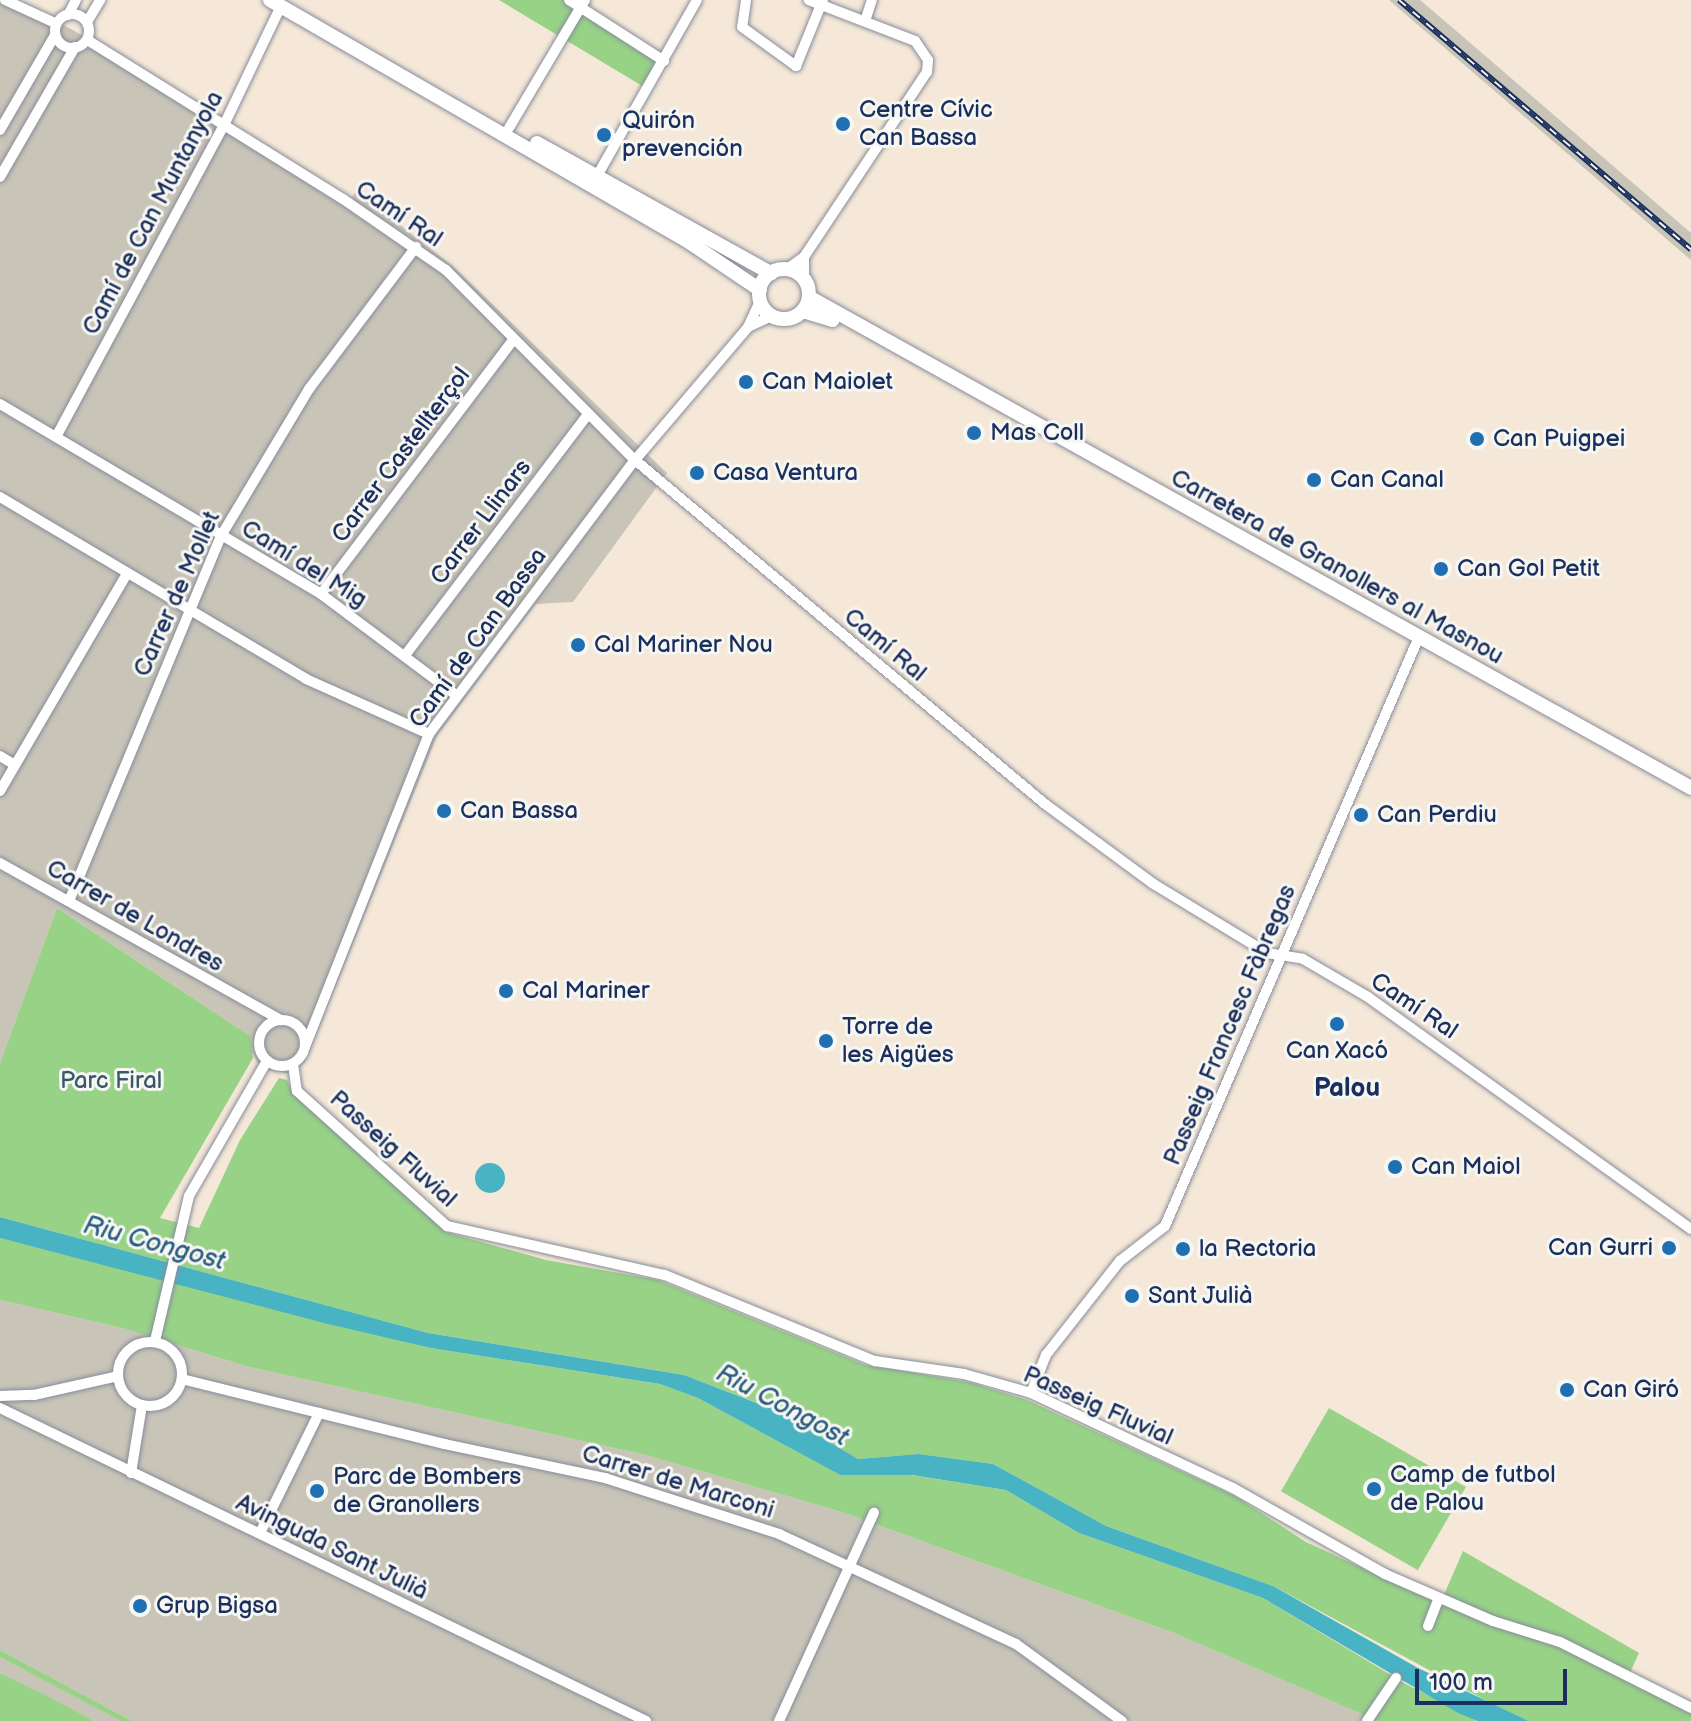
<!DOCTYPE html>
<html>
<head>
<meta charset="utf-8">
<style>
  body { margin:0 }
  #map { position:relative; width:1691px; height:1721px; overflow:hidden; background:#f5e8d8; font-family:"Balsamiq Sans",sans-serif }
  div>[style] { position:absolute }
  [style*='--x'] { left:calc(var(--x)*1px); top:calc(var(--y)*1px); width:calc(var(--w)*1px); rotate:calc(var(--a)*1deg) }
  .industrial>* { inset:0; background:#c8c4b8 }
  .green>* { inset:0; background:#97d287; transform-origin:0 0 }
  .water>* { inset:0; background:#47b3c3 }
  .round { border-radius:50% }
  .roads { filter:drop-shadow(0 0 2px #888c9b) drop-shadow(0 0 2px #888c9b) }
  .street>* { height:10px; margin:-5px; padding:0 5px; transform-origin:5px; border-radius:5px; background:#fff }
  .street>.ring { margin:-5px; padding:0; box-sizing:content-box; background:none; border:10px solid #fff; border-radius:50% }
  .secondary>* { height:14px; margin:-7px; padding:0 7px; transform-origin:7px; border-radius:7px; background:#fff }
  .secondary>.ring { margin:-7px; padding:0; box-sizing:content-box; background:none; border:14px solid #fff; border-radius:50% }
  .rail>* { height:6px; margin-top:-3px; transform-origin:0; background:repeating-linear-gradient(90deg,#f6f6f2 0 9px,#1b2f5e 0 18px); box-sizing:border-box; border-block:2px solid #1b2f5e }
  .dots>* { width:22px; height:22px; translate:-50% -50%; box-sizing:border-box; border:4px solid #f6f6f2; border-radius:50% }
  span { translate:-50% -50%; white-space:nowrap; text-align:center; line-height:1.15; -webkit-text-stroke:6px #f6f6f2; paint-order:stroke }
  .poi-label { font-size:24px; color:#1b2f5e }
  .left { translate:0 -50%; text-align:left }
  .right { translate:-100% -50%; text-align:right }
  .street-label { font-size:24px; color:#1b2f5e }
  .park-label { font-size:24px; color:#3a5868 }
  .neighbourhood-label { font-size:26px; color:#1b2f5e; font-weight:700 }
  .water-label { font-size:26px; color:#2a5d81; font-style:italic }
  .scale { position:absolute; left:1415px; top:1669px; width:152px; height:36px; box-sizing:border-box; border:4px solid #1b2f5e; border-top:0; padding-left:10px; font-size:24px; line-height:28px; white-space:nowrap; color:#1b2f5e; -webkit-text-stroke:6px #f6f6f2; paint-order:stroke }
</style>
</head>
<body>
<div id="map">
  <div class="industrial">
    <i style="clip-path:polygon(0 0,51px 18px,96px 43px,351px 200px,356px 190px,455px 268px,667px 473px,573px 602px,536px 604px,437px 736px,305px 1062px,293px 1074px,261px 1069px,250px 1048px,250px 1036px,57px 908px,0 1063px)"></i>
    <i style="clip-path:polygon(1389px 0,1420px 0,1461px 35px,1691px 233px,1691px 260px)"></i>
    <i style="clip-path:polygon(0 1300px,122px 1328px,249px 1367px,646px 1455px,845px 1513px,1174px 1633px,1378px 1721px,132px 1721px,0 1650px)"></i>
    <i style="clip-path:polygon(0 1657px,56px 1686px,121px 1721px,94px 1721px,0 1673px)"></i>
  </div>
  <div class="green">
    <i style="clip-path:polygon(499px 0,569px 0,664px 61px,649px 90px)"></i>
    <i style="clip-path:polygon(57px 908px,250px 1036px,253px 1058px,160px 1218px,199px 1228px,240px 1140px,279px 1078px,287px 1080px,293px 1093px,446px 1232px,546px 1260px,658px 1280px,865px 1365px,969px 1382px,1027px 1400px,1235px 1496px,1306px 1542px,1440px 1604px,1463px 1551px,1639px 1653px,1627px 1679px,1691px 1713px,1691px 1721px,1524px 1721px,1273px 1586px,1106px 1526px,993px 1464px,919px 1454px,858px 1459px,766px 1406px,684px 1375px,428px 1333px,0 1217px,0 1063px)"></i>
    <i style="clip-path:polygon(0 1238px,431px 1348px,660px 1384px,698px 1398px,840px 1475px,911px 1475px,1006px 1490px,1079px 1533px,1263px 1598px,1406px 1684px,1478px 1721px,1378px 1721px,1174px 1633px,845px 1513px,646px 1455px,249px 1367px,122px 1328px,0 1300px)"></i>
    <i style="left:1329px;top:1408px;width:158px;height:96px;rotate:30deg"></i>
    <i style="clip-path:polygon(0 1650px,132px 1721px,121px 1721px,0 1657px)"></i>
    <i style="clip-path:polygon(0 1673px,51px 1698px,94px 1721px,0 1721px)"></i>
  </div>
  <div class="water">
    <i class="round" style="left:475px;top:1163px;width:30px;height:30px"></i>
    <i style="clip-path:polygon(0 1217px,428px 1333px,684px 1375px,775px 1410px,858px 1459px,919px 1454px,993px 1464px,1106px 1526px,1273px 1586px,1418px 1668px,1528px 1721px,1478px 1721px,1458px 1713px,1263px 1598px,1079px 1533px,1006px 1490px,912px 1475px,840px 1475px,698px 1398px,660px 1384px,431px 1348px,328px 1324px,0 1238px)"></i>
  </div>
  <div class="roads">
    <div class="street">
      <i style="--x:5;--y:0;--w:55;--a:24.7"></i>
      <i style="--x:569;--y:0;--w:113;--a:32.7"></i>
      <i style="--x:746;--y:0;--w:27;--a:98"></i>
      <i style="--x:742;--y:27;--w:67;--a:35.8"></i>
      <i style="--x:796;--y:66;--w:71;--a:-67.8"></i>
      <i class="ring" style="left:55px;top:14px;width:24px;height:24px"></i>
      <i style="--x:68;--y:15;--w:17;--a:-62"></i>
      <i style="--x:866;--y:18;--w:19;--a:-72"></i>
      <i style="--x:87;--y:22;--w:26;--a:-59"></i>
      <i style="--x:89;--y:41;--w:299;--a:31.9"></i>
      <i style="--x:343;--y:199;--w:125;--a:34.6"></i>
      <i style="--x:446;--y:270;--w:268;--a:45.2"></i>
      <i style="--x:635;--y:460;--w:535;--a:40"></i>
      <i style="--x:1045;--y:804;--w:133;--a:36.4"></i>
      <i style="--x:1152;--y:883;--w:135;--a:31.3"></i>
      <i style="--x:1267;--y:953;--w:36;--a:9"></i>
      <i style="--x:1303;--y:959;--w:75;--a:30.3"></i>
      <i style="--x:1368;--y:997;--w:398;--a:35.7"></i>
      <i style="--x:509;--y:128;--w:149;--a:-59.3"></i>
      <i style="--x:0;--y:130;--w:110;--a:-59.9"></i>
      <i style="--x:597;--y:176;--w:202;--a:-60.4"></i>
      <i style="--x:0;--y:177;--w:150;--a:-60"></i>
      <i style="--x:804;--y:257;--w:22;--a:90"></i>
      <i style="--x:787;--y:269;--w:21;--a:-35"></i>
      <i style="--x:804;--y:257;--w:222;--a:-56.4"></i>
      <i style="--x:927;--y:72;--w:12;--a:-85"></i>
      <i style="--x:928;--y:60;--w:23;--a:-124"></i>
      <i style="--x:915;--y:41;--w:114;--a:-158.9"></i>
      <i style="--x:750;--y:326;--w:23;--a:-25"></i>
      <i style="--x:0;--y:404;--w:373;--a:30.6"></i>
      <i style="--x:321;--y:594;--w:169;--a:36.8"></i>
      <i style="--x:56;--y:437;--w:354;--a:-61.7"></i>
      <i style="--x:224;--y:125;--w:132;--a:-64.4"></i>
      <i style="--x:0;--y:497;--w:356;--a:30.7"></i>
      <i style="--x:306;--y:679;--w:135;--a:24.1"></i>
      <i style="--x:321;--y:594;--w:318;--a:-52.9"></i>
      <i style="--x:406;--y:654;--w:301;--a:-52.8"></i>
      <i style="--x:0;--y:756;--w:17;--a:31"></i>
      <i style="--x:0;--y:791;--w:251;--a:-59.7"></i>
      <i style="--x:0;--y:863;--w:322;--a:29.2"></i>
      <i style="--x:69;--y:901;--w:395;--a:-67.4"></i>
      <i style="--x:221;--y:536;--w:171;--a:-59.1"></i>
      <i style="--x:309;--y:389;--w:178;--a:-53"></i>
      <i class="ring" style="left:259px;top:1020px;width:36px;height:36px"></i>
      <i style="--x:305;--y:1047;--w:337;--a:-68.4"></i>
      <i style="--x:429;--y:734;--w:343;--a:-53.1"></i>
      <i style="--x:635;--y:460;--w:175;--a:-49.6"></i>
      <i style="--x:748;--y:327;--w:29;--a:-65"></i>
      <i style="--x:293;--y:1064;--w:27;--a:82"></i>
      <i style="--x:297;--y:1091;--w:202;--a:42"></i>
      <i style="--x:447;--y:1226;--w:223;--a:12.7"></i>
      <i style="--x:665;--y:1275;--w:227;--a:22.3"></i>
      <i style="--x:875;--y:1361;--w:90;--a:8.3"></i>
      <i style="--x:964;--y:1374;--w:70;--a:15.8"></i>
      <i style="--x:1031;--y:1393;--w:223;--a:25.2"></i>
      <i style="--x:1233;--y:1488;--w:175;--a:29.5"></i>
      <i style="--x:1385;--y:1574;--w:118;--a:23.5"></i>
      <i style="--x:1493;--y:1621;--w:70;--a:17.4"></i>
      <i style="--x:1560;--y:1642;--w:147;--a:26.7"></i>
      <i style="--x:155;--y:1341;--w:149;--a:-76.8"></i>
      <i style="--x:189;--y:1196;--w:156;--a:-60"></i>
      <i class="ring" style="left:118px;top:1342px;width:54px;height:54px"></i>
      <i style="--x:182;--y:1379;--w:270;--a:13.9"></i>
      <i style="--x:444;--y:1444;--w:165;--a:11.9"></i>
      <i style="--x:605;--y:1478;--w:183;--a:17.8"></i>
      <i style="--x:779;--y:1534;--w:261;--a:24.9"></i>
      <i style="--x:1016;--y:1644;--w:131;--a:36"></i>
      <i style="--x:1031;--y:1393;--w:41;--a:-68.5"></i>
      <i style="--x:1046;--y:1355;--w:120;--a:-51.8"></i>
      <i style="--x:1120;--y:1261;--w:57;--a:-37.9"></i>
      <i style="--x:1165;--y:1226;--w:639;--a:-66.68"></i>
      <i style="--x:0;--y:1396;--w:34;--a:-2"></i>
      <i style="--x:34;--y:1395;--w:86;--a:-12.7"></i>
      <i style="--x:0;--y:1408;--w:718;--a:25.85"></i>
      <i style="--x:131;--y:1473;--w:69;--a:-80.8"></i>
      <i style="--x:260;--y:1533;--w:134;--a:-63.8"></i>
      <i style="--x:1428;--y:1626;--w:30;--a:-69"></i>
      <i style="--x:779;--y:1721;--w:229;--a:-65.5"></i>
      <i style="--x:1367;--y:1721;--w:52;--a:-56"></i>
    </div>
    <div class="secondary">
      <i style="--x:270;--y:0;--w:480;--a:30"></i>
      <i style="--x:686;--y:240;--w:89;--a:34"></i>
      <i style="--x:537;--y:143;--w:268;--a:29.1"></i>
      <i class="ring" style="left:759px;top:269px;width:36px;height:36px"></i>
      <i style="--x:809;--y:297;--w:1009;--a:29.1"></i>
      <i style="--x:803;--y:311;--w:31;--a:17"></i>
    </div>
  </div>
  <div class="rail">
    <i style="--x:1399;--y:0;--w:384;--a:40.5"></i>
  </div>
  <div class="dots">
    <i style="left:843px;top:124px;background:#1f6fb2"></i>
    <i style="left:604px;top:135px;background:#1f6fb2"></i>
    <i style="left:746px;top:382px;background:#1f6fb2"></i>
    <i style="left:974px;top:433px;background:#1f6fb2"></i>
    <i style="left:1477px;top:439px;background:#1f6fb2"></i>
    <i style="left:697px;top:473px;background:#1f6fb2"></i>
    <i style="left:1314px;top:480px;background:#1f6fb2"></i>
    <i style="left:1441px;top:569px;background:#1f6fb2"></i>
    <i style="left:578px;top:645px;background:#1f6fb2"></i>
    <i style="left:444px;top:811px;background:#1f6fb2"></i>
    <i style="left:1361px;top:815px;background:#1f6fb2"></i>
    <i style="left:506px;top:991px;background:#1f6fb2"></i>
    <i style="left:1337px;top:1024px;background:#1f6fb2"></i>
    <i style="left:826px;top:1041px;background:#1f6fb2"></i>
    <i style="left:1395px;top:1167px;background:#1f6fb2"></i>
    <i style="left:1669px;top:1248px;background:#1f6fb2"></i>
    <i style="left:1183px;top:1249px;background:#1f6fb2"></i>
    <i style="left:1132px;top:1296px;background:#1f6fb2"></i>
    <i style="left:1567px;top:1390px;background:#1f6fb2"></i>
    <i style="left:1374px;top:1489px;background:#1f6fb2"></i>
    <i style="left:317px;top:1491px;background:#1f6fb2"></i>
    <i style="left:140px;top:1606px;background:#1f6fb2"></i>
  </div>
  <div class="poi-label">
    <span class="left" style="left:859px;top:124px">Centre Cívic<br>Can Bassa</span>
    <span class="left" style="left:622px;top:135px">Quirón<br>prevención</span>
    <span class="left" style="left:762px;top:382px">Can Maiolet</span>
    <span class="left" style="left:990px;top:433px">Mas Coll</span>
    <span class="left" style="left:1493px;top:439px">Can Puigpei</span>
    <span class="left" style="left:713px;top:473px">Casa Ventura</span>
    <span class="left" style="left:1330px;top:480px">Can Canal</span>
    <span class="left" style="left:1457px;top:569px">Can Gol Petit</span>
    <span class="left" style="left:594px;top:645px">Cal Mariner Nou</span>
    <span class="left" style="left:460px;top:811px">Can Bassa</span>
    <span class="left" style="left:1377px;top:815px">Can Perdiu</span>
    <span class="left" style="left:522px;top:991px">Cal Mariner</span>
    <span class="left" style="left:842px;top:1041px">Torre de<br>les Aigües</span>
    <span style="left:1337px;top:1051px">Can Xacó</span>
    <span class="left" style="left:1411px;top:1167px">Can Maiol</span>
    <span class="right" style="left:1653px;top:1248px">Can Gurri</span>
    <span class="left" style="left:1199px;top:1249px">la Rectoria</span>
    <span class="left" style="left:1148px;top:1296px">Sant Julià</span>
    <span class="left" style="left:1583px;top:1390px">Can Giró</span>
    <span class="left" style="left:1390px;top:1489px">Camp de futbol<br>de Palou</span>
    <span class="left" style="left:333px;top:1491px">Parc de Bombers<br>de Granollers</span>
    <span class="left" style="left:156px;top:1606px">Grup Bigsa</span>
  </div>
  <div class="street-label">
    <span style="left:153px;top:213px;rotate:-62deg">Camí de Can Muntanyola</span>
    <span style="left:399px;top:214px;rotate:34deg">Camí Ral</span>
    <span style="left:401px;top:455px;rotate:-53deg">Carrer Castellterçol</span>
    <span style="left:481px;top:522px;rotate:-53deg">Carrer Llinars</span>
    <span style="left:304px;top:564px;rotate:32deg">Camí del Mig</span>
    <span style="left:1337px;top:567px;rotate:29deg">Carretera de Granollers al Masnou</span>
    <span style="left:177px;top:594px;rotate:-66deg">Carrer de Mollet</span>
    <span style="left:478px;top:638px;rotate:-54deg">Camí de Can Bassa</span>
    <span style="left:885px;top:645px;rotate:40deg">Camí Ral</span>
    <span style="left:135px;top:916px;rotate:30deg">Carrer de Londres</span>
    <span style="left:1414px;top:1006px;rotate:34deg">Camí Ral</span>
    <span style="left:1230px;top:1025px;rotate:-67deg">Passeig Francesc Fàbregas</span>
    <span style="left:393px;top:1149px;rotate:42deg">Passeig Fluvial</span>
    <span style="left:1098px;top:1406px;rotate:24deg">Passeig Fluvial</span>
    <span style="left:678px;top:1482px;rotate:17deg">Carrer de Marconi</span>
    <span style="left:332px;top:1547px;rotate:26deg">Avinguda Sant Julià</span>
  </div>
  <div class="park-label">
    <span style="left:111px;top:1081px">Parc Firal</span>
  </div>
  <div class="neighbourhood-label">
    <span style="left:1347px;top:1089px">Palou</span>
  </div>
  <div class="water-label">
    <span style="left:154px;top:1244px;rotate:15deg">Riu Congost</span>
    <span style="left:782px;top:1406px;rotate:28deg">Riu Congost</span>
  </div>
  <div class="scale">100 m</div>
</div>
</body>
</html>
